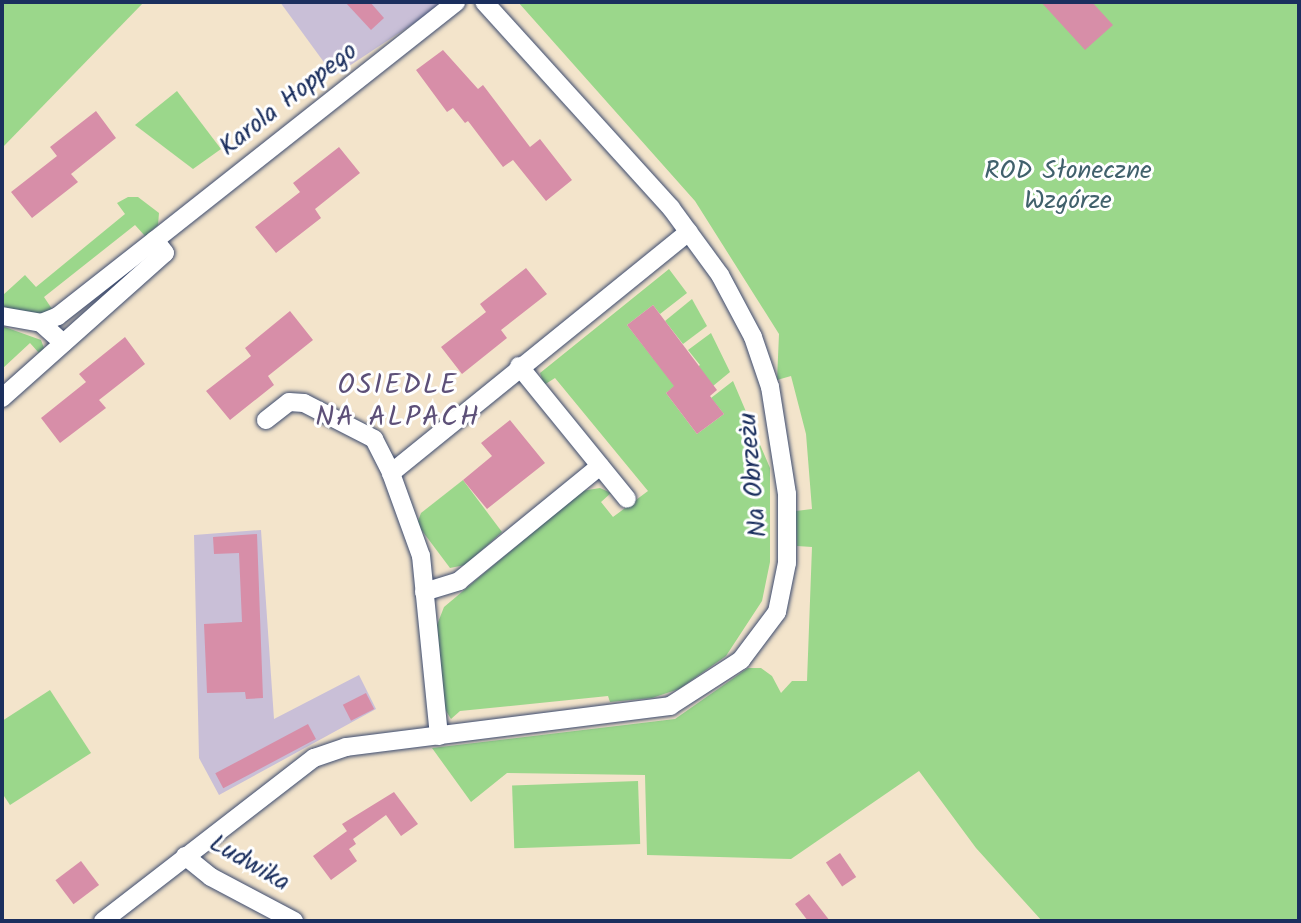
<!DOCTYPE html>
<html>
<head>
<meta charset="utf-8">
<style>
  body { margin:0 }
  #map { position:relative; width:1301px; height:923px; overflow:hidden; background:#f3e4cb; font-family:Kalam,sans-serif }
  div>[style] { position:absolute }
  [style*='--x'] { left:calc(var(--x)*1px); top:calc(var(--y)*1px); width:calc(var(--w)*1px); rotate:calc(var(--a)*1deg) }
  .industrial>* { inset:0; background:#c9bfd7 }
  .green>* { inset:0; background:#9bd78b; transform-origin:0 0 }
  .building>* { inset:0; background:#d78ea8; transform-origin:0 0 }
  .roads { filter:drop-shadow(0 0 2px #3b4a6e) drop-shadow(0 0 2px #3b4a6e) }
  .minor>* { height:18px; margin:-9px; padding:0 9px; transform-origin:9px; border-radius:9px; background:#fff }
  span { translate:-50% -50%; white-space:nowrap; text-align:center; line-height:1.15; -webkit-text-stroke:6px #fff; paint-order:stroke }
  .street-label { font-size:26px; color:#1b2f5e }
  .park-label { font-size:26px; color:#41616c }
  .neighbourhood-label { font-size:28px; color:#5d5078; letter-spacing:2px }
  .frame { position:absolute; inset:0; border:4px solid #1b2f5e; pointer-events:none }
</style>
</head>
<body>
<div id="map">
  <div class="industrial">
    <i style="clip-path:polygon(280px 2px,446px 2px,334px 76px)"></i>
    <i style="clip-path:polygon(261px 530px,274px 719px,359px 675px,376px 709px,219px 795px,199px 758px,194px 535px)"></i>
  </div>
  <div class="green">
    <i style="clip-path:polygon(2px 2px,144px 2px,2px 148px)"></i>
    <i style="clip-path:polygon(518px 2px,1299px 2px,1299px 921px,1042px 921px,976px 848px,919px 771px,791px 859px,647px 855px,645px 775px,507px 773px,471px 802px,432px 748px,675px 719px,748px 668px,761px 668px,772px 676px,781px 693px,792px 681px,807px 681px,812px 547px,797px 546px,796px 511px,812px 509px,806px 434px,791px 376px,777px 380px,779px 334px,695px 201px)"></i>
    <i style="clip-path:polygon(177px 91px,221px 149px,193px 169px,135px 125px)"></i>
    <i style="clip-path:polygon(128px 197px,138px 197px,159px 213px,158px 225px,145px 236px,135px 225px,44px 297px,52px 309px,44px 314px,29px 316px,2px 306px,3px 295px,25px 275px,36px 287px,125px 214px,117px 203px)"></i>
    <i style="clip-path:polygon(669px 269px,687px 293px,660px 314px,653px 305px,627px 325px,675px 386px,666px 393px,697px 434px,724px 414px,711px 398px,733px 381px,770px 468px,770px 562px,762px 601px,726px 656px,679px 689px,652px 698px,610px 702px,608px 696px,460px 711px,451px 719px,445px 709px,437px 625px,444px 607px,582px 491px,600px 488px,611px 493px,601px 502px,613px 517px,648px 491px,555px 378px,544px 385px,540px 373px)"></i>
    <i style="clip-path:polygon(692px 299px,707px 326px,683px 344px,665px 321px)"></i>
    <i style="clip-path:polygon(2px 326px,41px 340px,44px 348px,39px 353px,30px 343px,2px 369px)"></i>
    <i style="clip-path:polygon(711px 333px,730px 372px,713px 386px,691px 372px,700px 365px,688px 350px)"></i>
    <i style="clip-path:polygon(463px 480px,502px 532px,465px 565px,450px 568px,417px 524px,421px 513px)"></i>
    <i style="clip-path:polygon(50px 690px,91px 753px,10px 805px,2px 793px,2px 721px)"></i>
    <i style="left:638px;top:781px;width:63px;height:126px;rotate:88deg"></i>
  </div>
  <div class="building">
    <i style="clip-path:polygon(345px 2px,370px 2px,384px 18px,371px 30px)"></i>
    <i style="clip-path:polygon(1041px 2px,1092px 2px,1113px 25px,1085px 50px)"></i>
    <i style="clip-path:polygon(443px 50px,478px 89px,483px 85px,530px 147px,540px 139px,572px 180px,546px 201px,513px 160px,503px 167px,468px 121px,465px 123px,453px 108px,447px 112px,416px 70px)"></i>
    <i style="clip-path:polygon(96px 111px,116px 138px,71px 174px,78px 182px,32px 218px,11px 192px,57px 156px,50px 147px)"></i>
    <i style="clip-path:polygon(339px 147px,360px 173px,315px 209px,321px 218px,276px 253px,255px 227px,300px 192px,293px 183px)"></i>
    <i style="clip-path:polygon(526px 268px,547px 294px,501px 330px,507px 338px,462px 374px,441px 347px,486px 312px,480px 304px)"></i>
    <i style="clip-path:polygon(653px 305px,717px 390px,710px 396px,724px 414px,697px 434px,666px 393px,674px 386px,627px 325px)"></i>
    <i style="clip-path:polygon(290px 311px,313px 340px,268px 376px,274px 385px,230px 420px,206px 391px,251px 356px,245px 348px)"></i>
    <i style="clip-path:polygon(125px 337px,145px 364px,99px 400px,106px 408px,60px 443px,41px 418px,86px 382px,79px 374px)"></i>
    <i style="clip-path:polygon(510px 420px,545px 463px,487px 509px,463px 480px,492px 456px,481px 443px)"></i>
    <i style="clip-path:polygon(257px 534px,263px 698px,246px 699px,245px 692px,207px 693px,204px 624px,242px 622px,239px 553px,214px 554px,213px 537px)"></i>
    <i style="left:366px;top:693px;width:18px;height:26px;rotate:63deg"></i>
    <i style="left:308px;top:724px;width:17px;height:105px;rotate:62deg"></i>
    <i style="clip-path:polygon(394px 792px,418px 824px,401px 836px,386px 815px,353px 839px,356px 844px,349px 849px,357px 861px,331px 880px,313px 856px,347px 831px,351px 837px,342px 824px)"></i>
    <i style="left:840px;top:853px;width:29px;height:17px;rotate:56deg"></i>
    <i style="left:81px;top:861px;width:30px;height:32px;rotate:53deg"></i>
    <i style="clip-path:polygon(809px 894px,830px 921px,808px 921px,795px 904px)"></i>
  </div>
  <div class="roads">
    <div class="minor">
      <i style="--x:2;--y:316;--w:40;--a:10"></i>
      <i style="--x:41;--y:323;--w:30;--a:42"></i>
      <i style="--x:41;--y:323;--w:18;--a:-22"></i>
      <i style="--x:58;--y:316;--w:123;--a:-38.1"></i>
      <i style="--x:519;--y:366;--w:171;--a:50.9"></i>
      <i style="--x:2;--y:398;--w:218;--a:-41.7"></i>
      <i style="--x:165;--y:253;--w:16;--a:-128"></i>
      <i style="--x:155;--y:240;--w:384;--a:-38.3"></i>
      <i style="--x:266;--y:420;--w:29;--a:-38"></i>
      <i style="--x:289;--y:402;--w:15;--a:4"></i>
      <i style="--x:304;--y:403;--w:79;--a:27.2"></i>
      <i style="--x:374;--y:439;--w:38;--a:63"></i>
      <i style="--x:424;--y:592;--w:37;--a:-17"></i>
      <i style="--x:459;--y:581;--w:182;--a:-39.2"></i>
      <i style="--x:439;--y:736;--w:181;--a:-95.7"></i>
      <i style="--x:421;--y:556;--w:88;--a:-109.9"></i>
      <i style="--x:391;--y:473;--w:383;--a:-39"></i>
      <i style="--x:185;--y:856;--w:33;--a:39"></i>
      <i style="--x:211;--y:877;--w:94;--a:27.9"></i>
      <i style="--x:103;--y:921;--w:267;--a:-37.7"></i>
      <i style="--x:314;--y:758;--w:34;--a:-19"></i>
      <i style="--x:346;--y:747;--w:327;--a:-7.2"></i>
      <i style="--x:670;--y:706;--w:85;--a:-32.9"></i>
      <i style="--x:741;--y:660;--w:60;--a:-53.1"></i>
      <i style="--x:777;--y:612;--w:50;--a:-78.5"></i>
      <i style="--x:787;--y:563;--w:69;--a:-90"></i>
      <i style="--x:787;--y:494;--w:108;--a:-99"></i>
      <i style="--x:770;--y:387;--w:53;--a:-108.8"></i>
      <i style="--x:753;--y:337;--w:70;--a:-118"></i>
      <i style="--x:720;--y:275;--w:83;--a:-126.2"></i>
      <i style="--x:671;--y:208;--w:278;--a:-132.2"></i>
    </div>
  </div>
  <div class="street-label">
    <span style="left:289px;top:100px;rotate:-38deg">Karola Hoppego</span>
    <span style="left:754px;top:475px;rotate:-95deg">Na Obrzeżu</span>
    <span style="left:249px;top:864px;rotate:30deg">Ludwika</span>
  </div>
  <div class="park-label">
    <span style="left:1068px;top:187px">ROD Słoneczne<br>Wzgórze</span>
  </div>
  <div class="neighbourhood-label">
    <span style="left:398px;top:402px">OSIEDLE<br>NA ALPACH</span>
  </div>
  <div class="frame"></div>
</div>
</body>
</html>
